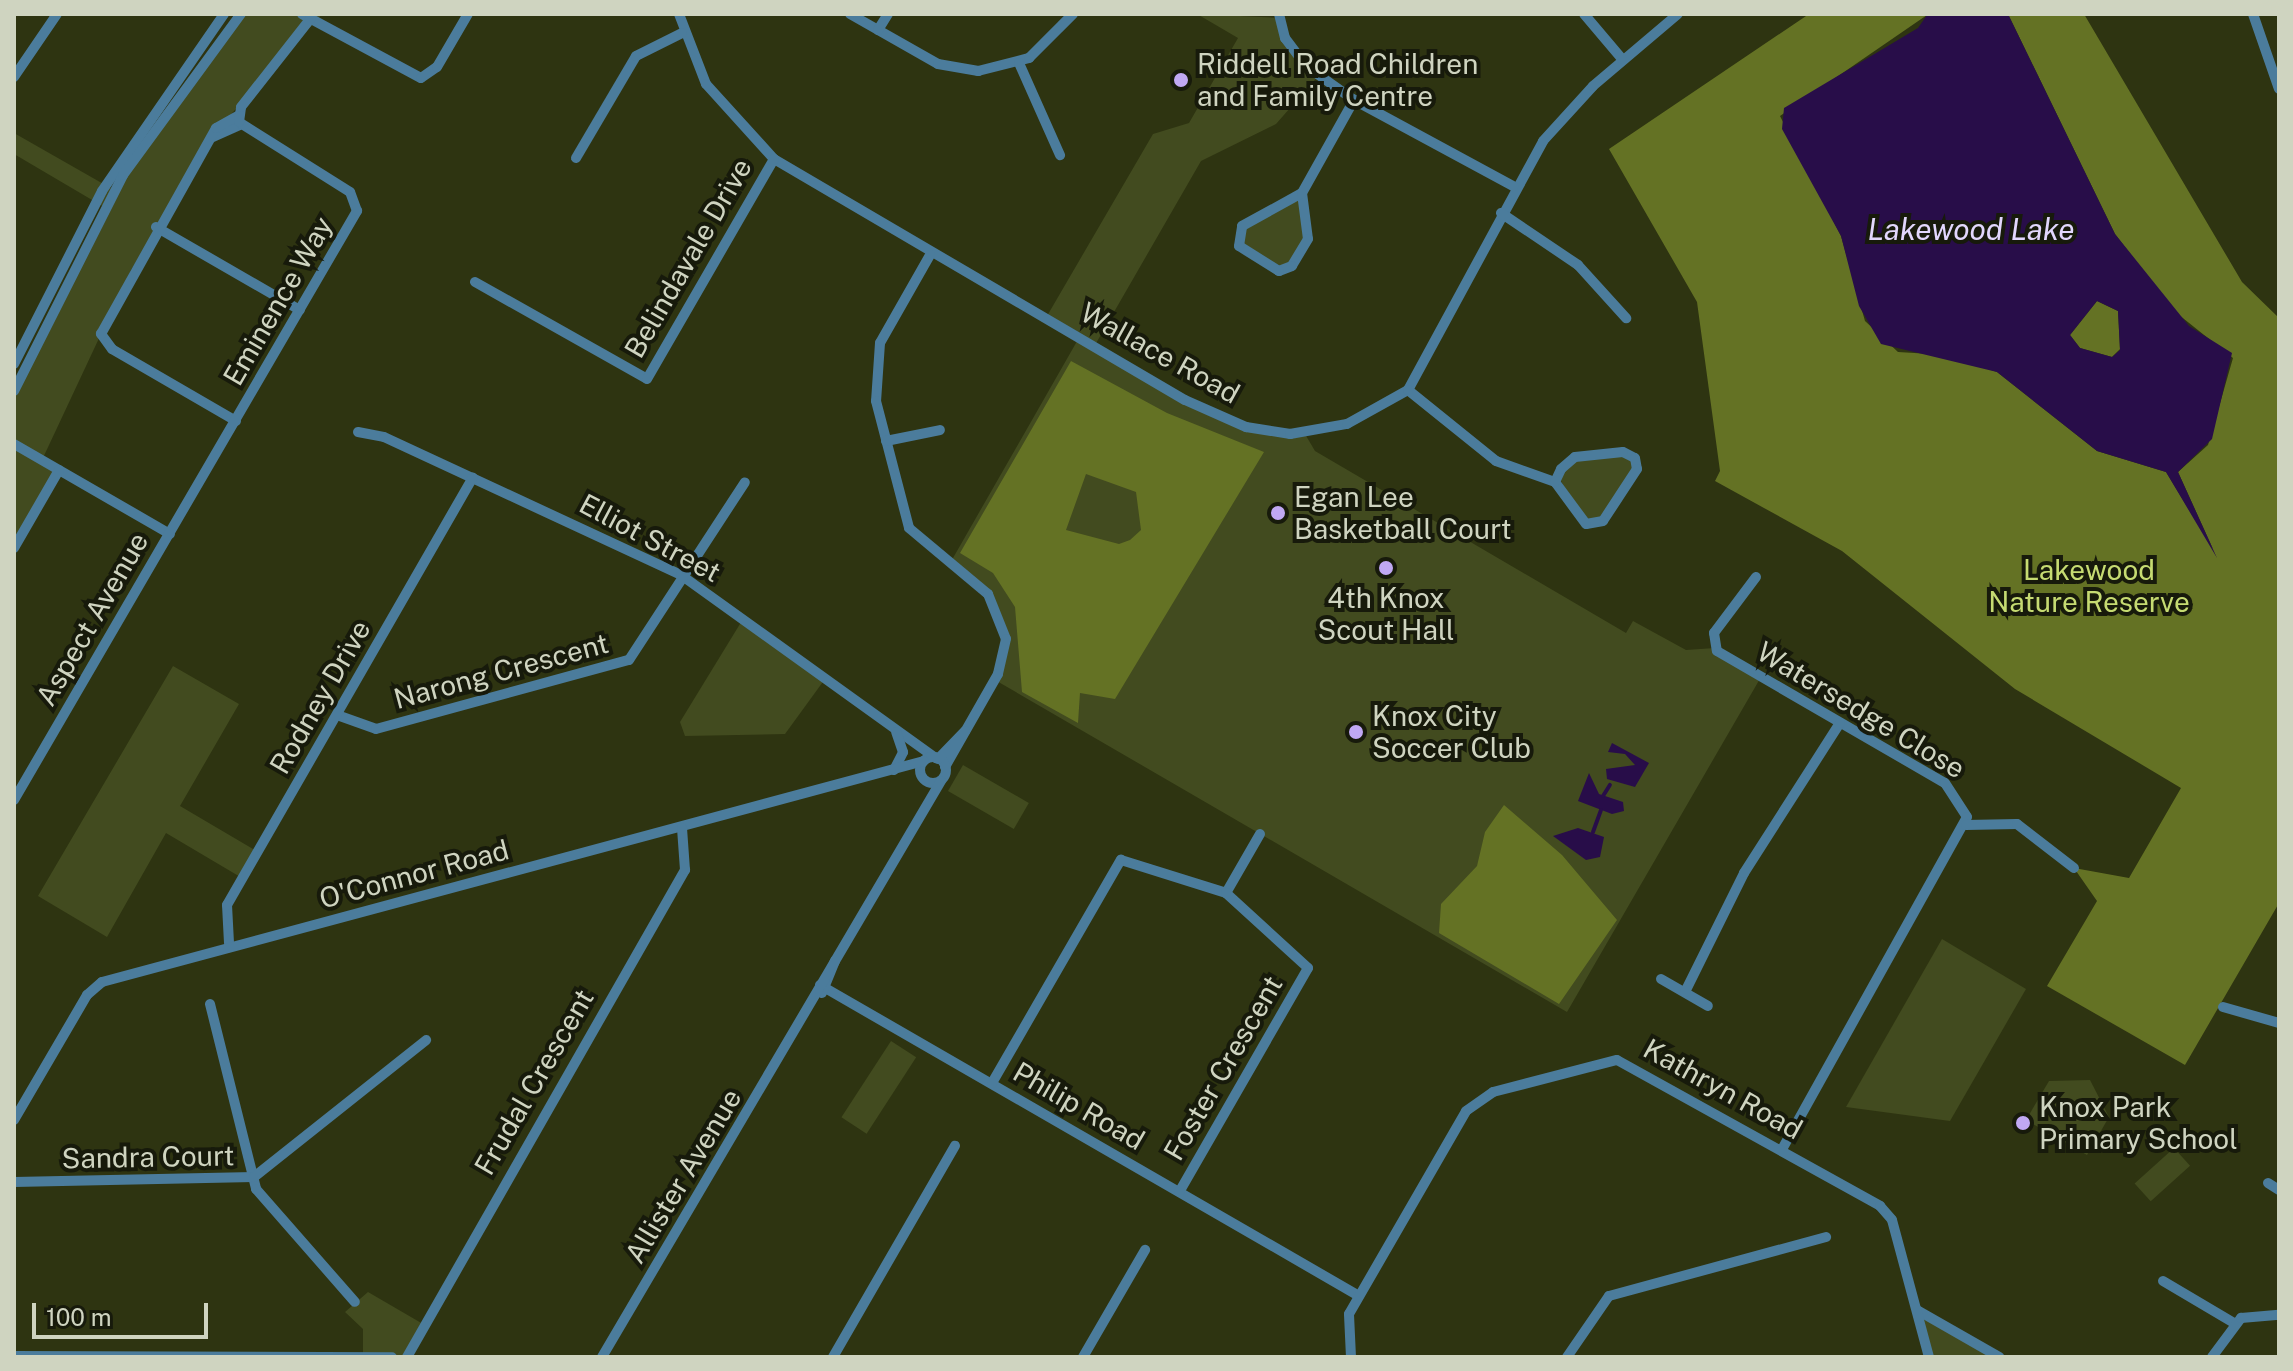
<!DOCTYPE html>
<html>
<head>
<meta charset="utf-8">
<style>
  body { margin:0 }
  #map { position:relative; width:2293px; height:1371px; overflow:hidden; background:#2e3411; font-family:"Public Sans",sans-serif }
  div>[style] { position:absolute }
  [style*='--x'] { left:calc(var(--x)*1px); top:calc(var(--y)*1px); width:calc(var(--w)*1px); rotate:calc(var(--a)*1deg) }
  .green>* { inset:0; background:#424b1f; transform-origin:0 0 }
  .forest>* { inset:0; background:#647224 }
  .water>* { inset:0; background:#280d49 }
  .stream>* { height:4px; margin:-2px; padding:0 2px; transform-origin:2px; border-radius:2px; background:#280d49 }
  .minor>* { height:10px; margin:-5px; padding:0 5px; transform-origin:5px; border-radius:5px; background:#4b7c9c }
  .minor>.ring { margin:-5px; padding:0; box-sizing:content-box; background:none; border:10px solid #4b7c9c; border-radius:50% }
  .dots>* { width:22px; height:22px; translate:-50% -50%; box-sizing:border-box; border:4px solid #171a0b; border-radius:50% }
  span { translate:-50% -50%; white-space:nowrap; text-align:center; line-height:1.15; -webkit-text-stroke:8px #171a0b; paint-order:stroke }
  .poi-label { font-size:28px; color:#cfd4c0 }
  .left { translate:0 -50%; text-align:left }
  .street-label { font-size:28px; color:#cfd4c0 }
  .park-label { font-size:28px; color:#c6db72 }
  .water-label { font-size:30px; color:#e2d7fd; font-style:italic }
  .frame { position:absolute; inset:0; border:16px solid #cfd4c0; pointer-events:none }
  .scale { position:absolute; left:32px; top:1303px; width:176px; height:36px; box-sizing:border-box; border:4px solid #cfd4c0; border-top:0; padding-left:10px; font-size:24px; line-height:28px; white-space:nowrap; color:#cfd4c0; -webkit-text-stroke:6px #171a0b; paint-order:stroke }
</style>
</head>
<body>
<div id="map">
  <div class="green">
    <i style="clip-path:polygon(241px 14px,322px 14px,224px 122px,131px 270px,42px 460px,59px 470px,14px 548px,14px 392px,104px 207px,14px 154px,14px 133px,114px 190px)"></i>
    <i style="clip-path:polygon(1197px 14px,1280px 18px,1285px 38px,1320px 74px,1276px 124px,1201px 161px,1095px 345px,1229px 420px,1305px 434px,1315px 451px,1626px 633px,1633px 621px,1686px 650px,1715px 648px,1761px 677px,1567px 1012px,995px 680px,1004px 657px,996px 605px,949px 565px,1080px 336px,1047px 316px,1153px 134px,1189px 123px,1238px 38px)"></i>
    <i style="clip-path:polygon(1302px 193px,1308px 233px,1288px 269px,1244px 250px,1238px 231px)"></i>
    <i style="clip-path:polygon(1623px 452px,1637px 462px,1606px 517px,1581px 520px,1558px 475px,1564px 464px)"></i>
    <i style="clip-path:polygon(743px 619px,825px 679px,785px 734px,685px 736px,680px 722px)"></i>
    <i style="clip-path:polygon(173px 666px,239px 704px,180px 806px,258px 852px,242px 878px,166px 833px,107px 937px,38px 896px)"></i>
    <i style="left:963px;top:765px;width:76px;height:30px;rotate:30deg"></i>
    <i style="clip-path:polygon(1942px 939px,2026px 989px,1950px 1121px,1846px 1107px)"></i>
    <i style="left:891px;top:1041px;width:30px;height:91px;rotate:33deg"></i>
    <i style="clip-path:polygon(2090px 1080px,2109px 1117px,2087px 1155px,2026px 1120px,2049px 1081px)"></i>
    <i style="left:2174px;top:1148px;width:24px;height:53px;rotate:48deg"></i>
    <i style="clip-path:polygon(368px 1292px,423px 1324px,407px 1357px,363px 1356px,363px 1329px,345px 1312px)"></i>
    <i style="clip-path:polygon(1917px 1310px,1999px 1357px,1929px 1357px)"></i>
  </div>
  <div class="forest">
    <i style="clip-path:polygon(1809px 14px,1948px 14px,1927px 15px,1780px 116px,1841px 236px,1865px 321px,1898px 352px,1947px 355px,1997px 372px,2097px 451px,2166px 472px,2213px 549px,2178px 472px,2208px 445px,2233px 358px,2174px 311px,2115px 234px,2008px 14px,2084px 14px,2242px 282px,2279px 318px,2279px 903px,2185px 1065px,2047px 986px,2097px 901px,2074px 868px,2129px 878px,2181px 788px,2015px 689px,1842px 551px,1715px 481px,1720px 471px,1697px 302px,1609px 149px)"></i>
    <i style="clip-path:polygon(2097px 301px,2118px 311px,2120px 349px,2112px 357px,2080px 348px,2070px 335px)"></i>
    <i style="clip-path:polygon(evenodd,1071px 361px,1167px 413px,1264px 452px,1115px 699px,1080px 693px,1078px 723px,1022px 692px,1015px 607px,993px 573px,960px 553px,1071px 361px,1086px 474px,1136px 492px,1141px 530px,1130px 540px,1119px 544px,1066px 530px,1086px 474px)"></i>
    <i style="clip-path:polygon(1504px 805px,1562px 855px,1617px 920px,1559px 1004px,1439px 933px,1441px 904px,1477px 866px,1485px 832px)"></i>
  </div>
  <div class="water">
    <i style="clip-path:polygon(evenodd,2008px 14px,2115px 234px,2189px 326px,2232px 353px,2212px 439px,2178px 472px,2217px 558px,2166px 472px,2097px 451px,1997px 372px,1881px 344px,1859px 306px,1841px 236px,1782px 129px,1784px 108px,1918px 28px,1927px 15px,2008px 14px,2097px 301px,2118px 311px,2120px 350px,2112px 357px,2080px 348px,2070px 335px,2097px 301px)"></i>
    <i style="clip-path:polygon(1612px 743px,1649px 763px,1635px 787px,1607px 779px,1606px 769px,1635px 765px,1625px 754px,1608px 752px)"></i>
    <i style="clip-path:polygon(1589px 773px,1599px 794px,1623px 802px,1624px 811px,1612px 814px,1578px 801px)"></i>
    <i style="clip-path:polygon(1578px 828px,1604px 837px,1600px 857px,1586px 860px,1553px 836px)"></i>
  </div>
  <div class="stream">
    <i style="--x:1603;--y:796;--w:13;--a:-58"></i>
    <i style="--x:1593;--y:832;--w:23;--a:-70"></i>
  </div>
  <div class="minor">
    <i style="--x:302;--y:14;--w:135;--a:28.3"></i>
    <i style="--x:421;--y:78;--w:19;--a:-35"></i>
    <i style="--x:437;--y:67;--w:61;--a:-59.7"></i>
    <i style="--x:679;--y:14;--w:75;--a:68.9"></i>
    <i style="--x:706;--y:84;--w:101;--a:47.8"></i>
    <i style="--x:774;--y:159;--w:476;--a:30.4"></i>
    <i style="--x:1185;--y:400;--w:67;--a:23.9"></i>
    <i style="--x:1246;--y:427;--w:45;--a:9"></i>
    <i style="--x:1290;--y:434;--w:58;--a:-10"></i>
    <i style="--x:1347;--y:424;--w:70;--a:-29.1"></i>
    <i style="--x:1408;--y:390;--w:283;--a:-61.5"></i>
    <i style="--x:1543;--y:141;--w:74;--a:-47.7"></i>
    <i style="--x:1593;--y:86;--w:111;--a:-40.3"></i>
    <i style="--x:850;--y:14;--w:101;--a:29.6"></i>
    <i style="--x:938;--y:64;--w:41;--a:9.9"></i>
    <i style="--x:978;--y:71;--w:53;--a:-14.3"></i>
    <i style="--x:1029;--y:58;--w:62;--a:-45"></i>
    <i style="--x:1279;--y:14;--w:25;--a:76"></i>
    <i style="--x:1285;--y:38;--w:35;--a:53"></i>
    <i style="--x:1306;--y:66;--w:59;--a:35.3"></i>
    <i style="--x:1354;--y:100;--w:181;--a:28.4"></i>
    <i style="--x:1584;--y:14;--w:59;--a:49.8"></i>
    <i style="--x:2253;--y:14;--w:79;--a:70.9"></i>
    <i style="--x:878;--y:30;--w:19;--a:-58"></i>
    <i style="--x:1019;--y:63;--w:101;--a:66"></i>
    <i style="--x:14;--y:77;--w:76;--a:-55.7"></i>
    <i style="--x:213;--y:137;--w:30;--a:-24"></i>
    <i style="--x:576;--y:158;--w:118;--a:-59.5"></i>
    <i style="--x:636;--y:56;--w:51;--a:-26.6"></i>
    <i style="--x:1302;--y:193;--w:46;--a:82.6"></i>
    <i style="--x:1308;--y:239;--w:31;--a:121"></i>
    <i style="--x:1292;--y:266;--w:14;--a:159"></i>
    <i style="--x:1279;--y:271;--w:47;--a:-148"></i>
    <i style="--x:1239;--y:246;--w:20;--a:-81"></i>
    <i style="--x:1242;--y:226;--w:68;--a:-28.8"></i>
    <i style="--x:1302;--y:193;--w:107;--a:-60.8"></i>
    <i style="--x:1501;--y:213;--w:93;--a:34"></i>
    <i style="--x:1578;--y:265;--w:72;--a:47.8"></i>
    <i style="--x:156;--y:227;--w:166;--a:30"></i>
    <i style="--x:930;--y:255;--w:101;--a:119.6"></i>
    <i style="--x:880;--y:343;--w:58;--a:93.9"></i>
    <i style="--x:876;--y:401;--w:131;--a:75.4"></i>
    <i style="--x:909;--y:528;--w:103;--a:39.9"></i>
    <i style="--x:988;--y:594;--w:48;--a:68.2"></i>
    <i style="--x:1006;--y:639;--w:36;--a:103"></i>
    <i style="--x:998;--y:674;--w:107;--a:119.7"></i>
    <i style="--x:475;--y:282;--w:197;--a:29.4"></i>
    <i style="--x:647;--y:379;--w:254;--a:-60"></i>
    <i style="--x:14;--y:364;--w:194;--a:-63"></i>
    <i style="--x:102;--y:191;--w:215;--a:-55.4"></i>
    <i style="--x:1408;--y:390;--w:113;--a:38.9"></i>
    <i style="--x:1496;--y:461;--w:63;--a:19.6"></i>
    <i style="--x:14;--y:391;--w:242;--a:-63.2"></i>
    <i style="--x:123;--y:175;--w:200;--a:-53.8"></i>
    <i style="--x:236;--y:421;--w:143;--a:-149.9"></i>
    <i style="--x:112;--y:349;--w:19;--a:-126"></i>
    <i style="--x:101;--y:334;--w:236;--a:-60.8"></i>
    <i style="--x:216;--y:128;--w:25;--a:-29"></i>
    <i style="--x:358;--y:432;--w:26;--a:11"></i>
    <i style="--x:384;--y:437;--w:327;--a:24.9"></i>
    <i style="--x:681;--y:575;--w:314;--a:35.7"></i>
    <i style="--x:886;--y:441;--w:55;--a:-11.5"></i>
    <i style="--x:14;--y:444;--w:180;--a:30"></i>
    <i style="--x:1623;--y:452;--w:13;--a:27"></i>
    <i style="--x:1635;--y:458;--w:11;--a:80"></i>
    <i style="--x:1637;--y:469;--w:62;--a:123.2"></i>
    <i style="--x:1603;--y:521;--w:17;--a:170"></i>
    <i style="--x:1586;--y:524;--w:52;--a:-126.4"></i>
    <i style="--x:1555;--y:482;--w:14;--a:-65"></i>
    <i style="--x:1561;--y:469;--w:18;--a:-41"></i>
    <i style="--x:1575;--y:457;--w:48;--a:-5.9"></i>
    <i style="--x:14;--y:548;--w:90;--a:-60"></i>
    <i style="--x:1756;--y:577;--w:70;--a:126.9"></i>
    <i style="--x:1714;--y:633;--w:18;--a:81"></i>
    <i style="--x:1717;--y:651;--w:263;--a:30.1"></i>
    <i style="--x:1945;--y:783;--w:40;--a:57.1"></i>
    <i style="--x:1967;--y:817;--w:380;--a:119.1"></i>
    <i style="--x:337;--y:715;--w:41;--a:19.7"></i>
    <i style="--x:376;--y:729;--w:262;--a:-15.3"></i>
    <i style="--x:629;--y:660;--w:212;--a:-56.9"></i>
    <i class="ring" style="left:920px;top:757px;width:16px;height:16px"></i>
    <i style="--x:938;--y:759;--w:39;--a:-46"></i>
    <i style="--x:894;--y:770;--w:20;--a:-63"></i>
    <i style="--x:903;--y:752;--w:21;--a:-109"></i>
    <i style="--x:14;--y:800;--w:682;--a:-59.79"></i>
    <i style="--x:357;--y:211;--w:20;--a:-110"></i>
    <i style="--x:350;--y:192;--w:131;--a:-147.8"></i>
    <i style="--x:239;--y:122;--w:15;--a:-82"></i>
    <i style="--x:241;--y:107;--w:113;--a:-51.8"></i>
    <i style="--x:1966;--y:825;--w:51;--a:-1.1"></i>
    <i style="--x:2017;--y:824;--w:72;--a:37.7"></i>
    <i style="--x:1226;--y:893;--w:68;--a:-60"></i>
    <i style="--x:229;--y:943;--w:38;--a:-93"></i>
    <i style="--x:227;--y:905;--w:493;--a:-60.1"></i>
    <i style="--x:1661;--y:979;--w:54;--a:29.9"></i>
    <i style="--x:820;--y:985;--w:622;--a:29.98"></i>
    <i style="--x:1685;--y:992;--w:133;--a:-63.6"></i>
    <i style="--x:1744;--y:873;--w:178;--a:-57.4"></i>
    <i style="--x:822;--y:993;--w:35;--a:-68"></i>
    <i style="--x:210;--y:1004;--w:191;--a:76"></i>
    <i style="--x:256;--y:1189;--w:150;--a:48.8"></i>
    <i style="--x:2223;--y:1007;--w:58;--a:15.9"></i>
    <i style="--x:992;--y:1083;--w:258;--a:-60"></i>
    <i style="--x:1121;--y:860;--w:110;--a:17.4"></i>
    <i style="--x:1226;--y:893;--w:111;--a:42.4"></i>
    <i style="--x:1308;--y:968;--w:258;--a:119.9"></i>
    <i style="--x:14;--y:1120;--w:145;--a:-59.7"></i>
    <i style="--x:87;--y:995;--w:20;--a:-41"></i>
    <i style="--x:102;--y:982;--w:851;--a:-15.05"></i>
    <i style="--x:14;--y:1182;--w:240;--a:-1.2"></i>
    <i style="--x:254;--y:1177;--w:220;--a:-38.5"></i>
    <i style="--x:2268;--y:1183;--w:13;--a:32"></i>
    <i style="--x:2163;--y:1281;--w:82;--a:30.6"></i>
    <i style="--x:1917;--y:1310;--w:95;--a:29.8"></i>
    <i style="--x:14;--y:1356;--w:378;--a:0.2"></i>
    <i style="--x:407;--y:1357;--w:561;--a:-60.28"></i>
    <i style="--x:685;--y:870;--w:42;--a:-94.1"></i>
    <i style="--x:602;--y:1357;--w:668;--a:-59.52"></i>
    <i style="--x:833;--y:1357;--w:244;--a:-60"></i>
    <i style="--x:1083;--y:1357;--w:124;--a:-59.9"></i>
    <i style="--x:1351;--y:1357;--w:43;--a:-92.7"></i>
    <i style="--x:1349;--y:1314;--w:234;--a:-60"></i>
    <i style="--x:1466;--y:1111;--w:33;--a:-35"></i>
    <i style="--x:1493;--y:1092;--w:128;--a:-14.5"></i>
    <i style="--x:1617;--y:1060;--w:301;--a:29"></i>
    <i style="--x:1880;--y:1206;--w:18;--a:49"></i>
    <i style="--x:1892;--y:1220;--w:142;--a:74.9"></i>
    <i style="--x:1567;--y:1357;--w:74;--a:-55.5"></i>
    <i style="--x:1609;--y:1296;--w:225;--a:-15.2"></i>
    <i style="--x:2212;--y:1357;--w:49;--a:-53.4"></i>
    <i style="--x:2241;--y:1318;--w:38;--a:-5"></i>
  </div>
  <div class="dots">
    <i style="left:1181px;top:80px;background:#c0a8f3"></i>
    <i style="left:1278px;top:513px;background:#c0a8f3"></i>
    <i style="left:1386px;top:568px;background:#c0a8f3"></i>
    <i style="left:1356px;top:732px;background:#c0a8f3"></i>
    <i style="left:2023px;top:1123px;background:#c0a8f3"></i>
  </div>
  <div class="poi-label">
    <span class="left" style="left:1197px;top:80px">Riddell Road Children<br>and Family Centre</span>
    <span class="left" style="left:1294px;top:513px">Egan Lee<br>Basketball Court</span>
    <span style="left:1386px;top:614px">4th Knox<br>Scout Hall</span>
    <span class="left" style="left:1372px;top:732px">Knox City<br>Soccer Club</span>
    <span class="left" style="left:2039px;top:1123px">Knox Park<br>Primary School</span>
  </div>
  <div class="street-label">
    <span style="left:688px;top:258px;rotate:-60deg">Belindavale Drive</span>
    <span style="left:278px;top:301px;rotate:-60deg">Eminence Way</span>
    <span style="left:1160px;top:353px;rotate:29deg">Wallace Road</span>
    <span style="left:650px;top:538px;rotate:28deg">Elliot Street</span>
    <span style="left:92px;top:619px;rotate:-60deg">Aspect Avenue</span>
    <span style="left:501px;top:671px;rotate:-15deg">Narong Crescent</span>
    <span style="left:320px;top:697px;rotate:-60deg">Rodney Drive</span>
    <span style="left:1861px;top:710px;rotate:31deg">Watersedge Close</span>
    <span style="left:414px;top:874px;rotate:-15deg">O'Connor Road</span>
    <span style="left:1223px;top:1068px;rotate:-60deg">Foster Crescent</span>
    <span style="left:534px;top:1082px;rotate:-60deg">Frudal Crescent</span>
    <span style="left:1723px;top:1089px;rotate:29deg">Kathryn Road</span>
    <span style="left:1079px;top:1106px;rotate:30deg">Philip Road</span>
    <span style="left:148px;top:1157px;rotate:-1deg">Sandra Court</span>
    <span style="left:683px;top:1176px;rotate:-59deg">Allister Avenue</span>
  </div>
  <div class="park-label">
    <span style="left:2089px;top:586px">Lakewood<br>Nature Reserve</span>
  </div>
  <div class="water-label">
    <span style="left:1971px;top:229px">Lakewood Lake</span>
  </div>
  <div class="frame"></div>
  <div class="scale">100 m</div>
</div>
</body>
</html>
